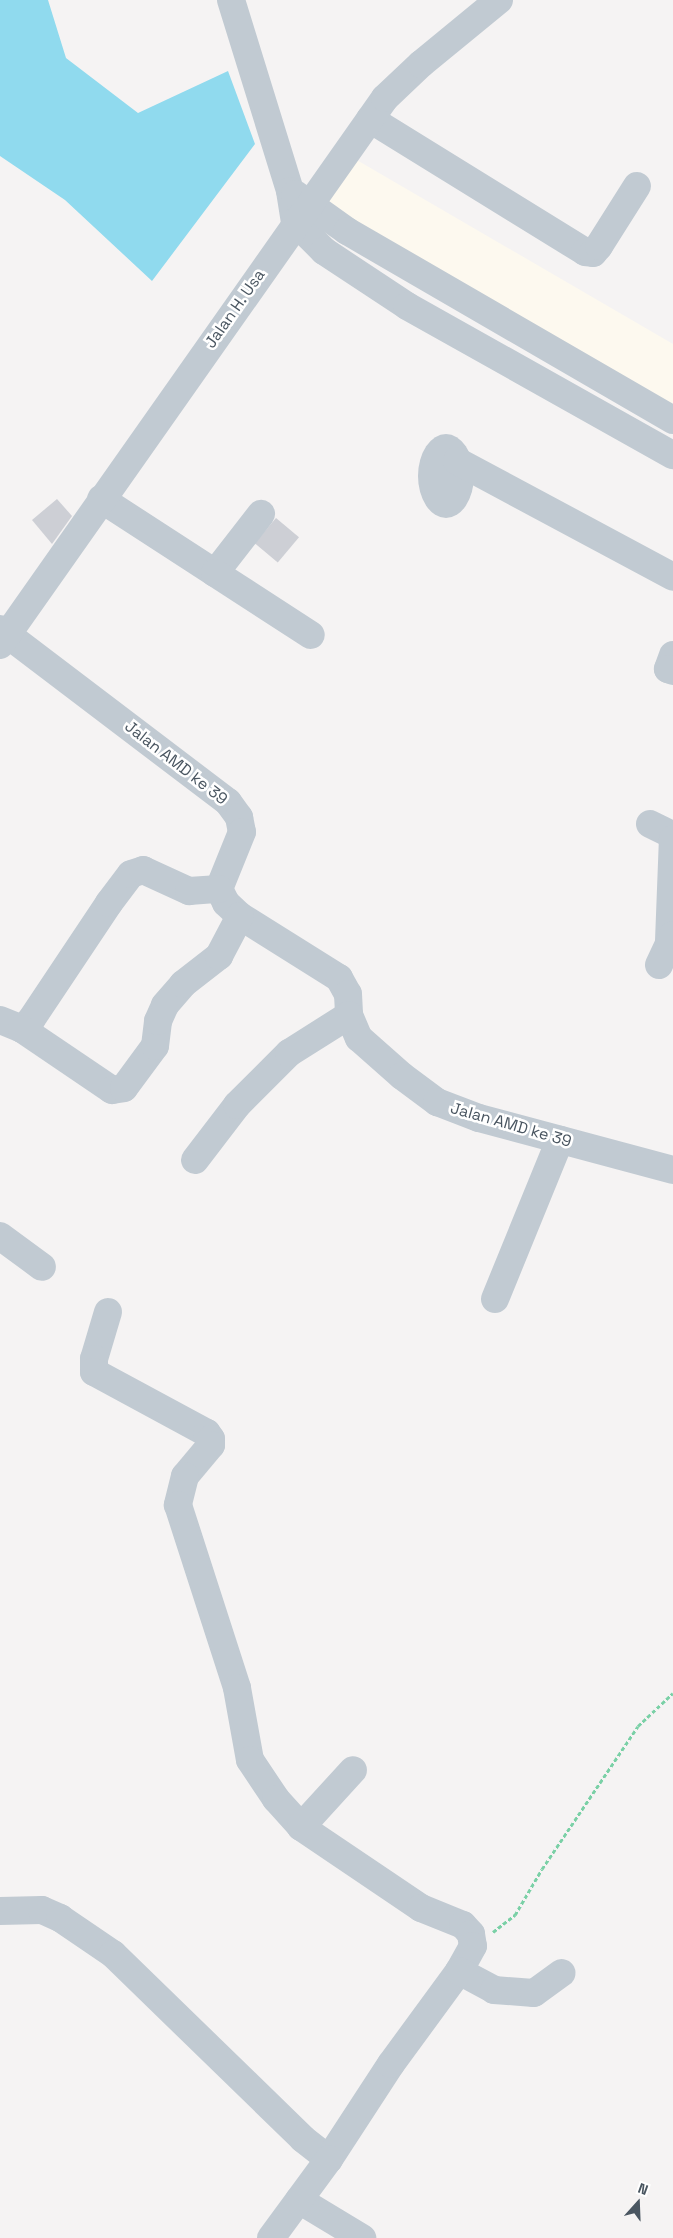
<!DOCTYPE html>
<html>
<head>
<meta charset="utf-8">
<style>
  body { margin:0 }
  #map { position:relative; width:673px; height:2238px; overflow:hidden; background:#f5f3f3; font-family:"Space Grotesk",sans-serif }
  div>[style] { position:absolute }
  [style*='--x'] { left:calc(var(--x)*1px); top:calc(var(--y)*1px); width:calc(var(--w)*1px); rotate:calc(var(--a)*1deg) }
  .commercial>* { inset:0; background:#fdf9ef }
  .water>* { inset:0; background:#90daee }
  .building>* { inset:0; background:#cdcfd5; transform-origin:0 0 }
  .path>* { height:3px; margin-top:-1.5px; transform-origin:0; background:repeating-linear-gradient(90deg,#7ad0a6 0 4px,transparent 0 6.5px) }
  .minor>* { height:28px; margin:-14px; padding:0 14px; transform-origin:14px; border-radius:14px; background:#c1cad2 }
  .minor>.ring { margin:-14px; padding:0; box-sizing:content-box; background:none; border:28px solid #c1cad2; border-radius:50% }
  span { translate:-50% -50%; white-space:nowrap; text-align:center; line-height:1.15; -webkit-text-stroke:5px #fff; paint-order:stroke }
  .street-label { font-size:16px; color:#4a5661 }
  .north { position:absolute; left:613px; top:2178px; width:50px; height:50px; -webkit-text-stroke:4px #fff; paint-order:stroke; rotate:20deg; font-size:14px; font-weight:700; line-height:20px; text-align:center; color:#4a5661 }
  .north::after { content:''; display:block; margin:auto; width:18px; height:22px; background:#4a5661; clip-path:polygon(50% 0,100% 100%,50% 72%,0 100%) }
</style>
</head>
<body>
<div id="map">
  <div class="commercial">
    <i style="clip-path:polygon(343px 152px,673px 344px,673px 423px,304px 200px)"></i>
  </div>
  <div class="water">
    <i style="clip-path:polygon(0 0,48px 0,66px 58px,138px 113px,228px 71px,255px 144px,152px 281px,65px 200px,0 156px)"></i>
  </div>
  <div class="building">
    <i style="clip-path:polygon(57px 499px,72px 516px,52px 544px,32px 520px)"></i>
    <i style="left:276px;top:518px;width:30px;height:33px;rotate:40deg"></i>
  </div>
  <div class="path">
    <i style="--x:493;--y:1932;--w:28;--a:-38"></i>
    <i style="--x:515;--y:1915;--w:53;--a:-59.6"></i>
    <i style="--x:542;--y:1869;--w:172;--a:-56.1"></i>
    <i style="--x:638;--y:1726;--w:48;--a:-43.3"></i>
  </div>
  <div class="minor">
    <i style="--x:231;--y:0;--w:200;--a:72.8"></i>
    <i style="--x:290;--y:191;--w:31;--a:81"></i>
    <i style="--x:295;--y:222;--w:41;--a:45"></i>
    <i style="--x:324;--y:251;--w:100;--a:33.5"></i>
    <i style="--x:407;--y:306;--w:305;--a:29.3"></i>
    <i style="--x:370;--y:119;--w:253;--a:31.7"></i>
    <i style="--x:585;--y:252;--w:8;--a:7"></i>
    <i style="--x:593;--y:253;--w:9;--a:-49"></i>
    <i style="--x:599;--y:246;--w:71;--a:-57.7"></i>
    <i style="--x:295;--y:194;--w:64;--a:35.4"></i>
    <i style="--x:347;--y:231;--w:377;--a:30.1"></i>
    <i class="ring" style="left:432px;top:448px;width:-4px;height:-4px"></i>
    <i style="--x:457;--y:461;--w:245;--a:28.2"></i>
    <i style="--x:101;--y:499;--w:136;--a:33"></i>
    <i style="--x:215;--y:573;--w:75;--a:-52.1"></i>
    <i style="--x:215;--y:573;--w:114;--a:32.9"></i>
    <i style="--x:0;--y:629;--w:286;--a:37.2"></i>
    <i style="--x:228;--y:802;--w:19;--a:54"></i>
    <i style="--x:239;--y:817;--w:15;--a:79"></i>
    <i style="--x:242;--y:832;--w:61;--a:112"></i>
    <i style="--x:219;--y:889;--w:16;--a:63"></i>
    <i style="--x:226;--y:903;--w:19;--a:43"></i>
    <i style="--x:240;--y:916;--w:117;--a:32.1"></i>
    <i style="--x:339;--y:978;--w:18;--a:61"></i>
    <i style="--x:348;--y:994;--w:21;--a:87"></i>
    <i style="--x:349;--y:1015;--w:25;--a:67"></i>
    <i style="--x:359;--y:1038;--w:57;--a:41.5"></i>
    <i style="--x:402;--y:1076;--w:44;--a:36.6"></i>
    <i style="--x:437;--y:1102;--w:45;--a:20.9"></i>
    <i style="--x:479;--y:1118;--w:201;--a:15"></i>
    <i style="--x:0;--y:645;--w:669;--a:-54.86"></i>
    <i style="--x:385;--y:98;--w:50;--a:-43.4"></i>
    <i style="--x:421;--y:64;--w:101;--a:-39.4"></i>
    <i style="--x:673;--y:655;--w:15;--a:110"></i>
    <i style="--x:668;--y:669;--w:5;--a:22"></i>
    <i style="--x:650;--y:824;--w:25;--a:26"></i>
    <i style="--x:669;--y:941;--w:102;--a:-87.8"></i>
    <i style="--x:659;--y:965;--w:33;--a:-65"></i>
    <i style="--x:0;--y:1020;--w:24;--a:22"></i>
    <i style="--x:22;--y:1029;--w:13;--a:-45"></i>
    <i style="--x:31;--y:1020;--w:141;--a:-56.3"></i>
    <i style="--x:109;--y:903;--w:36;--a:-53"></i>
    <i style="--x:131;--y:874;--w:13;--a:-18"></i>
    <i style="--x:143;--y:870;--w:51;--a:24.5"></i>
    <i style="--x:189;--y:891;--w:30;--a:-4"></i>
    <i style="--x:22;--y:1029;--w:109;--a:34.1"></i>
    <i style="--x:112;--y:1090;--w:12;--a:-9"></i>
    <i style="--x:124;--y:1088;--w:52;--a:-53.6"></i>
    <i style="--x:155;--y:1046;--w:25;--a:-83"></i>
    <i style="--x:158;--y:1021;--w:17;--a:-66"></i>
    <i style="--x:165;--y:1005;--w:28;--a:-49"></i>
    <i style="--x:183;--y:984;--w:46;--a:-37.9"></i>
    <i style="--x:219;--y:956;--w:45;--a:-62.3"></i>
    <i style="--x:195;--y:1160;--w:69;--a:-52.6"></i>
    <i style="--x:237;--y:1105;--w:74;--a:-45"></i>
    <i style="--x:289;--y:1053;--w:71;--a:-32.3"></i>
    <i style="--x:0;--y:1236;--w:52;--a:36.4"></i>
    <i style="--x:495;--y:1299;--w:172;--a:-67.8"></i>
    <i style="--x:108;--y:1312;--w:49;--a:106.6"></i>
    <i style="--x:94;--y:1359;--w:13;--a:90"></i>
    <i style="--x:94;--y:1372;--w:128;--a:28.4"></i>
    <i style="--x:207;--y:1433;--w:7;--a:56"></i>
    <i style="--x:211;--y:1439;--w:6;--a:90"></i>
    <i style="--x:211;--y:1445;--w:40;--a:130"></i>
    <i style="--x:185;--y:1476;--w:30;--a:104"></i>
    <i style="--x:178;--y:1505;--w:192;--a:72.1"></i>
    <i style="--x:237;--y:1688;--w:73;--a:79.8"></i>
    <i style="--x:250;--y:1760;--w:47;--a:56.3"></i>
    <i style="--x:276;--y:1799;--w:38;--a:48"></i>
    <i style="--x:301;--y:1827;--w:145;--a:34"></i>
    <i style="--x:421;--y:1908;--w:45;--a:22"></i>
    <i style="--x:463;--y:1925;--w:12;--a:48"></i>
    <i style="--x:471;--y:1934;--w:12;--a:81"></i>
    <i style="--x:473;--y:1946;--w:29;--a:119"></i>
    <i style="--x:301;--y:1827;--w:77;--a:-47.6"></i>
    <i style="--x:0;--y:1911;--w:42;--a:-1.4"></i>
    <i style="--x:42;--y:1910;--w:20;--a:24"></i>
    <i style="--x:60;--y:1918;--w:64;--a:34.2"></i>
    <i style="--x:113;--y:1954;--w:265;--a:44.2"></i>
    <i style="--x:303;--y:2139;--w:33;--a:38"></i>
    <i style="--x:329;--y:2159;--w:113;--a:-56.9"></i>
    <i style="--x:391;--y:2064;--w:115;--a:-53.8"></i>
    <i style="--x:459;--y:1971;--w:40;--a:28"></i>
    <i style="--x:494;--y:1990;--w:40;--a:4.3"></i>
    <i style="--x:534;--y:1993;--w:34;--a:-36"></i>
    <i style="--x:299;--y:2200;--w:74;--a:31.1"></i>
    <i style="--x:271;--y:2238;--w:98;--a:-53.7"></i>
  </div>
  <div class="street-label">
    <span style="left:235px;top:309px;rotate:-55deg">Jalan H. Usa</span>
    <span style="left:176px;top:763px;rotate:38deg">Jalan AMD ke 39</span>
    <span style="left:511px;top:1125px;rotate:16deg">Jalan AMD ke 39</span>
  </div>
  <div class="north">N</div>
</div>
</body>
</html>
